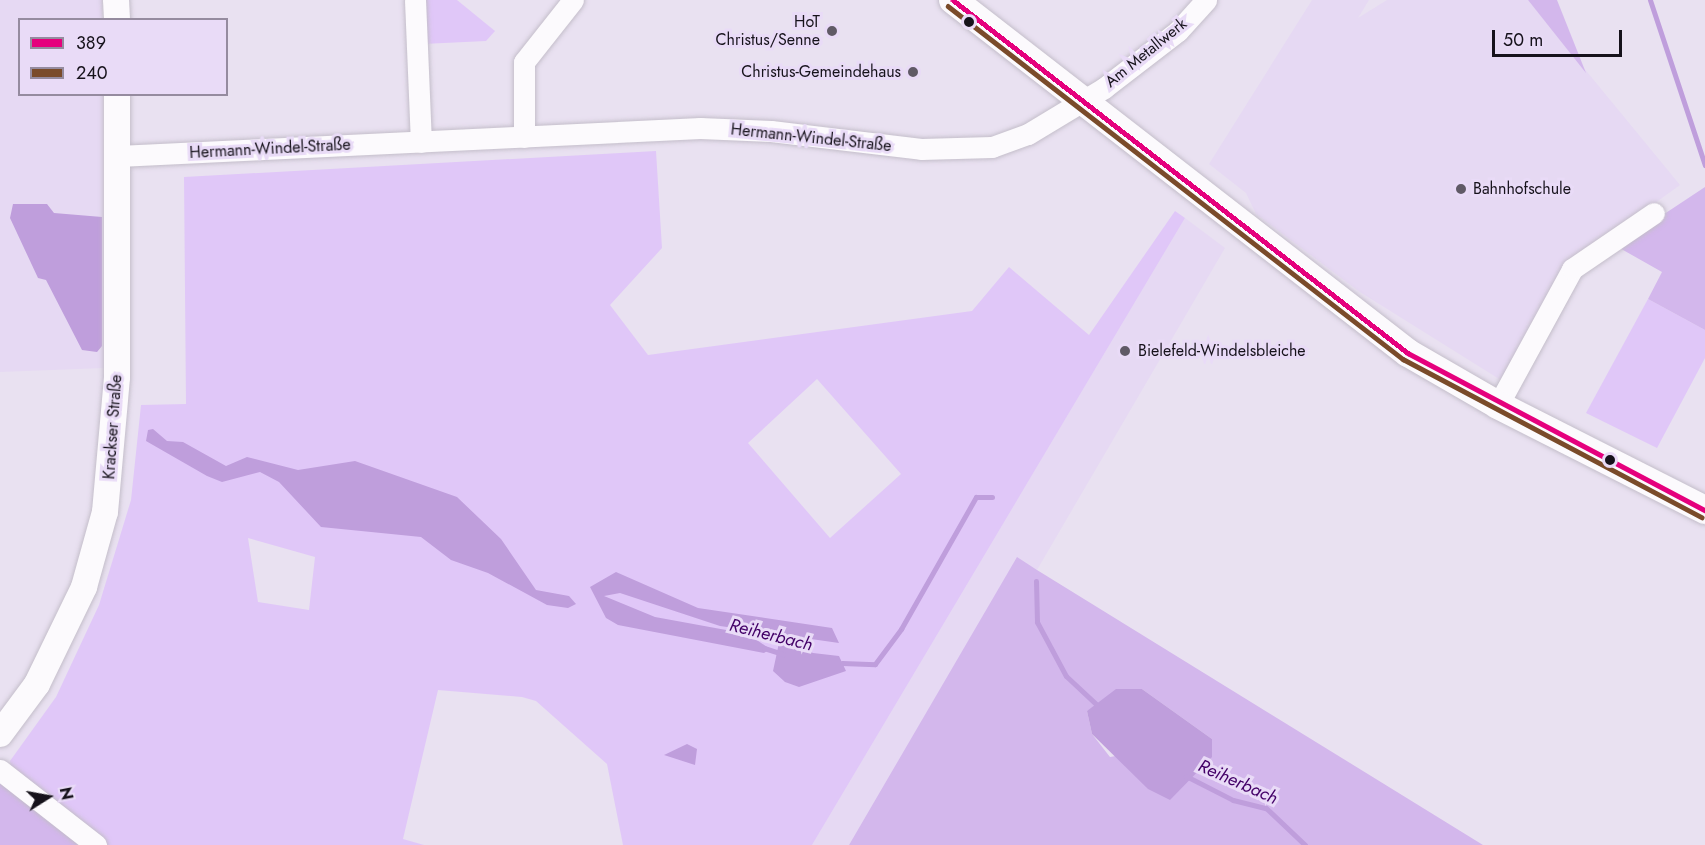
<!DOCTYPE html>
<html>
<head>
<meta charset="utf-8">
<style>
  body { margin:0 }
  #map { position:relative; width:1705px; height:845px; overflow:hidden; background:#e9e1f1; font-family:Jost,sans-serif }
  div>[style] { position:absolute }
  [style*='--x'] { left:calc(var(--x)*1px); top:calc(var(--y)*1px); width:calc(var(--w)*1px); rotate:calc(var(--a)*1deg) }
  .built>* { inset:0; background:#e6d9f3 }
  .green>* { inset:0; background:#e0c7f8 }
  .forest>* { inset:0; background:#d3b7ec }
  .water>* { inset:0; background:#bf9edc }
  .stream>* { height:5px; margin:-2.5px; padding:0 2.5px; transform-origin:2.5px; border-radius:2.5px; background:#bf9edc }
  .roads { filter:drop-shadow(0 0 2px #c4beca) drop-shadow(0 0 2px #c4beca) }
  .minor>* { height:21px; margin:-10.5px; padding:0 10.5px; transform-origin:10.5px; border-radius:10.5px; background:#fcfafd }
  .tertiary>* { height:26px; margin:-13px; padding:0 13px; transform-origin:13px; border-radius:13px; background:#fcfafd }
  .secondary>* { height:28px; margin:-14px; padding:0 14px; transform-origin:14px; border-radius:14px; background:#fcfafd }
  .bus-1>* { height:4.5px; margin:-2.25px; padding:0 2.25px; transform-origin:2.25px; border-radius:2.25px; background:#e5007d }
  .bus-2>* { height:4.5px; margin:-2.25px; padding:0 2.25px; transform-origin:2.25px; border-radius:2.25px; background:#7a4b2a }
  .dots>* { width:16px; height:16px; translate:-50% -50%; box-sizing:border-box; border:3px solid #e9dbf7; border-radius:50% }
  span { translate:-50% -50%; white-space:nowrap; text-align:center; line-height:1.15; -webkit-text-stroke:6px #e9dbf7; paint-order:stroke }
  .poi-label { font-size:16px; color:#16121b }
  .right { translate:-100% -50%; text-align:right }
  .left { translate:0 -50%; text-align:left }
  .street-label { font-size:16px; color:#16121b }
  .water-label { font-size:18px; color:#430067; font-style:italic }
  .legend { position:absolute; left:18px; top:18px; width:210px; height:78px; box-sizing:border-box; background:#e9dbf7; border:2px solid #958b9f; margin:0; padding:8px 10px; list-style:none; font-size:18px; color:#16121b }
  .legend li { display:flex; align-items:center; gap:12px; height:30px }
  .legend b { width:30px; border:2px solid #958b9f }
  .north { position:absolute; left:18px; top:767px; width:60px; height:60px; -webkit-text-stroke:4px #e9dbf7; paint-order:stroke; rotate:79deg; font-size:16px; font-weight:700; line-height:24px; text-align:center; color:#16121b }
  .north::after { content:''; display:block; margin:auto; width:21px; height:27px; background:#16121b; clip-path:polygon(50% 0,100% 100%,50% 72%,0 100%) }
  .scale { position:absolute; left:1492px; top:30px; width:130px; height:27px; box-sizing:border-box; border:3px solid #16121b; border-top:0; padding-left:8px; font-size:18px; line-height:21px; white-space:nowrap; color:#16121b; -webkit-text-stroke:4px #e9dbf7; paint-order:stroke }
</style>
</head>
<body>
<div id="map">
  <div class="built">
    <i style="clip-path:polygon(0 0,102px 0,102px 19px,20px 20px,20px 94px,103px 95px,104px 368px,0 372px)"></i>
    <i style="clip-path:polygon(1312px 0,1369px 0,1358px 18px,1387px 0,1528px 0,1680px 185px,1568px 266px,1504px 382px,1360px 292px,1256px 214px,1246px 193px,1209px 164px)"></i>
    <i style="clip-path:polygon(1185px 218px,1225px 248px,1037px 570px,1017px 558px,849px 845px,812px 845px)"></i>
  </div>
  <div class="green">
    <i style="clip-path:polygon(421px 0,457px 0,495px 31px,486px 41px,423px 44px)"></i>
    <i style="clip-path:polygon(evenodd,656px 151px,662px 248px,610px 305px,648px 355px,972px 311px,1009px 267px,1089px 335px,1175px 211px,1185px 218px,812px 845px,623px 845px,607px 764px,536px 701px,522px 697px,438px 690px,403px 839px,424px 845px,108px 845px,11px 770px,10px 761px,56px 697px,99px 605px,131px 500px,141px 405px,186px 404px,184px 177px,656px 151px,817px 379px,901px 474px,830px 538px,748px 443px,817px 379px,656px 151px,248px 538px,315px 557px,309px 610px,258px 602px,248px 538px)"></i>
    <i style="clip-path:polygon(1648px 299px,1705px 330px,1705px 358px,1657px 448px,1586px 413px)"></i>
  </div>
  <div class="forest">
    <i style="clip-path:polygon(1528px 0,1557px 0,1586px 73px)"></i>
    <i style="clip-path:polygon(1705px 187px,1705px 330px,1648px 299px,1662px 272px,1616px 246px)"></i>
    <i style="clip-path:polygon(evenodd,1017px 557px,1037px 570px,1483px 845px,849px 845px,1017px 557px,1142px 689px,1212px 739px,1110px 757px,1092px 734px,1087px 711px,1142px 689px)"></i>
    <i style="clip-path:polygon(0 782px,82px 845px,0 845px)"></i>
  </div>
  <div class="water">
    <i style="clip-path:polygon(13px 204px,47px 204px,54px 213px,102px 217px,102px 346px,97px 352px,82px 350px,46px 280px,38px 278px,10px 218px)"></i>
    <i style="clip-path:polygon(153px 429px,167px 441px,183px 442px,226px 466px,247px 457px,298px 470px,355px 461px,457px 497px,501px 539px,536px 590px,569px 596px,576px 604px,568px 608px,547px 605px,488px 573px,451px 560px,421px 537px,321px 527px,279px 482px,260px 472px,222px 482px,207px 476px,146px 441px,148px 430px)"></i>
    <i style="clip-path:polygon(616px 572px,698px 608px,832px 628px,839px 643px,720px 626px,620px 593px,604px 596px,655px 617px,748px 634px,770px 649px,764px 653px,618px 625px,606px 618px,590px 587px)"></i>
    <i style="clip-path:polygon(789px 641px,813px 653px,839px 656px,846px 671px,799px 687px,785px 682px,773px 671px,779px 643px)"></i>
    <i style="clip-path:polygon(1116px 689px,1142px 689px,1212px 739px,1212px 757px,1170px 800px,1148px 789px,1092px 734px,1087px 711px)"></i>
    <i style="clip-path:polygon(687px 744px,697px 749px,695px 765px,664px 755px)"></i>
  </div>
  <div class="stream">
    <i style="--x:1650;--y:0;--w:174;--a:71.6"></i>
    <i style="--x:1036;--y:581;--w:41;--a:88.6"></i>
    <i style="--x:1037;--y:622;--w:61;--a:61.8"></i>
    <i style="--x:1066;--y:676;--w:42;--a:43.1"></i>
    <i style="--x:764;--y:648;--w:20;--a:18"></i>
    <i style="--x:842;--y:663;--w:33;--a:2"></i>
    <i style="--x:875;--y:664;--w:44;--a:-53.4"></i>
    <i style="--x:901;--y:629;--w:152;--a:-60.4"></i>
    <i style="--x:976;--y:497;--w:16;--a:0"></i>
    <i style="--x:1186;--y:776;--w:53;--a:27.1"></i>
    <i style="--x:1233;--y:800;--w:34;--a:14"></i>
    <i style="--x:1266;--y:808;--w:54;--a:43.5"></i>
  </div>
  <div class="roads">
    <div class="minor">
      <i style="--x:415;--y:0;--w:142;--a:87.6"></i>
      <i style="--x:524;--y:137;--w:75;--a:-90"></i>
      <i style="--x:524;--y:62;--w:79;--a:-51.7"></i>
      <i style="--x:118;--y:156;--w:583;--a:-2.75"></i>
      <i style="--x:700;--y:128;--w:71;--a:2.4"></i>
      <i style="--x:771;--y:131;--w:151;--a:6.8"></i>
      <i style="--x:921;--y:149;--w:71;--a:-1.6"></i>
      <i style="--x:992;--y:147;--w:38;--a:-20"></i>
      <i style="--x:1028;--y:134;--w:89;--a:-31.2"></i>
      <i style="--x:1104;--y:88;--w:93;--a:-37.6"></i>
      <i style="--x:1178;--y:31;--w:42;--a:-47.9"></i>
      <i style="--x:1498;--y:405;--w:155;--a:-61.4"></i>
      <i style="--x:1572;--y:269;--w:99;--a:-34.3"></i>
      <i style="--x:0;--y:770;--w:122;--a:38"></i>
    </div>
    <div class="tertiary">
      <i style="--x:116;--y:0;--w:20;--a:87"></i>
      <i style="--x:0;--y:734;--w:62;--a:-53.5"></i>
      <i style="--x:37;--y:684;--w:108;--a:-64.1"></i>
      <i style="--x:84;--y:587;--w:78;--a:-74.4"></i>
      <i style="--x:105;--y:512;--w:136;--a:-84.9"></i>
      <i style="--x:117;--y:377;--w:283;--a:-90"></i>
    </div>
    <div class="secondary">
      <i style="--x:953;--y:0;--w:576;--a:37.81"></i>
      <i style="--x:1408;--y:353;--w:104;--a:30"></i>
      <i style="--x:1498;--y:405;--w:232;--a:26.9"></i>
    </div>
  </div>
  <div class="bus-1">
    <i style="--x:953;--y:0;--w:576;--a:37.81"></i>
    <i style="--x:1408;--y:353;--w:336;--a:27.9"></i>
  </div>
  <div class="bus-2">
    <i style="--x:948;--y:6;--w:576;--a:37.81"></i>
    <i style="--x:1403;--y:359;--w:338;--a:27.9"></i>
  </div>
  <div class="dots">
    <i style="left:969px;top:22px;background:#16121b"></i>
    <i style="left:832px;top:31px;background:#605a66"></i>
    <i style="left:913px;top:72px;background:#605a66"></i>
    <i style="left:1461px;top:189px;background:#605a66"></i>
    <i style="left:1125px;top:351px;background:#605a66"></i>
    <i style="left:1610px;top:460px;background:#16121b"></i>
  </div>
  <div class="poi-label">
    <span class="right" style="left:820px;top:31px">HoT<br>Christus/Senne</span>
    <span class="right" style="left:901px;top:72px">Christus-Gemeindehaus</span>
    <span class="left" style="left:1473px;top:189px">Bahnhofschule</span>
    <span class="left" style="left:1138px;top:351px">Bielefeld-Windelsbleiche</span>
  </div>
  <div class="street-label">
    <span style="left:1146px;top:53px;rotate:-39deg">Am Metallwerk</span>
    <span style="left:811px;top:138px;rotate:6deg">Hermann-Windel-Straße</span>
    <span style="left:270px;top:149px;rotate:-3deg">Hermann-Windel-Straße</span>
    <span style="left:113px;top:427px;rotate:-86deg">Krackser Straße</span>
  </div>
  <div class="water-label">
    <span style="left:771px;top:635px;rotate:14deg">Reiherbach</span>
    <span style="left:1238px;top:782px;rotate:24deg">Reiherbach</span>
  </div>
  <ul class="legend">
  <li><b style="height:8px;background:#e5007d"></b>389</li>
  <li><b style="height:8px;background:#7a4b2a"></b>240</li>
  </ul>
  <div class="north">N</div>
  <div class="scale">50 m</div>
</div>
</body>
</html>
